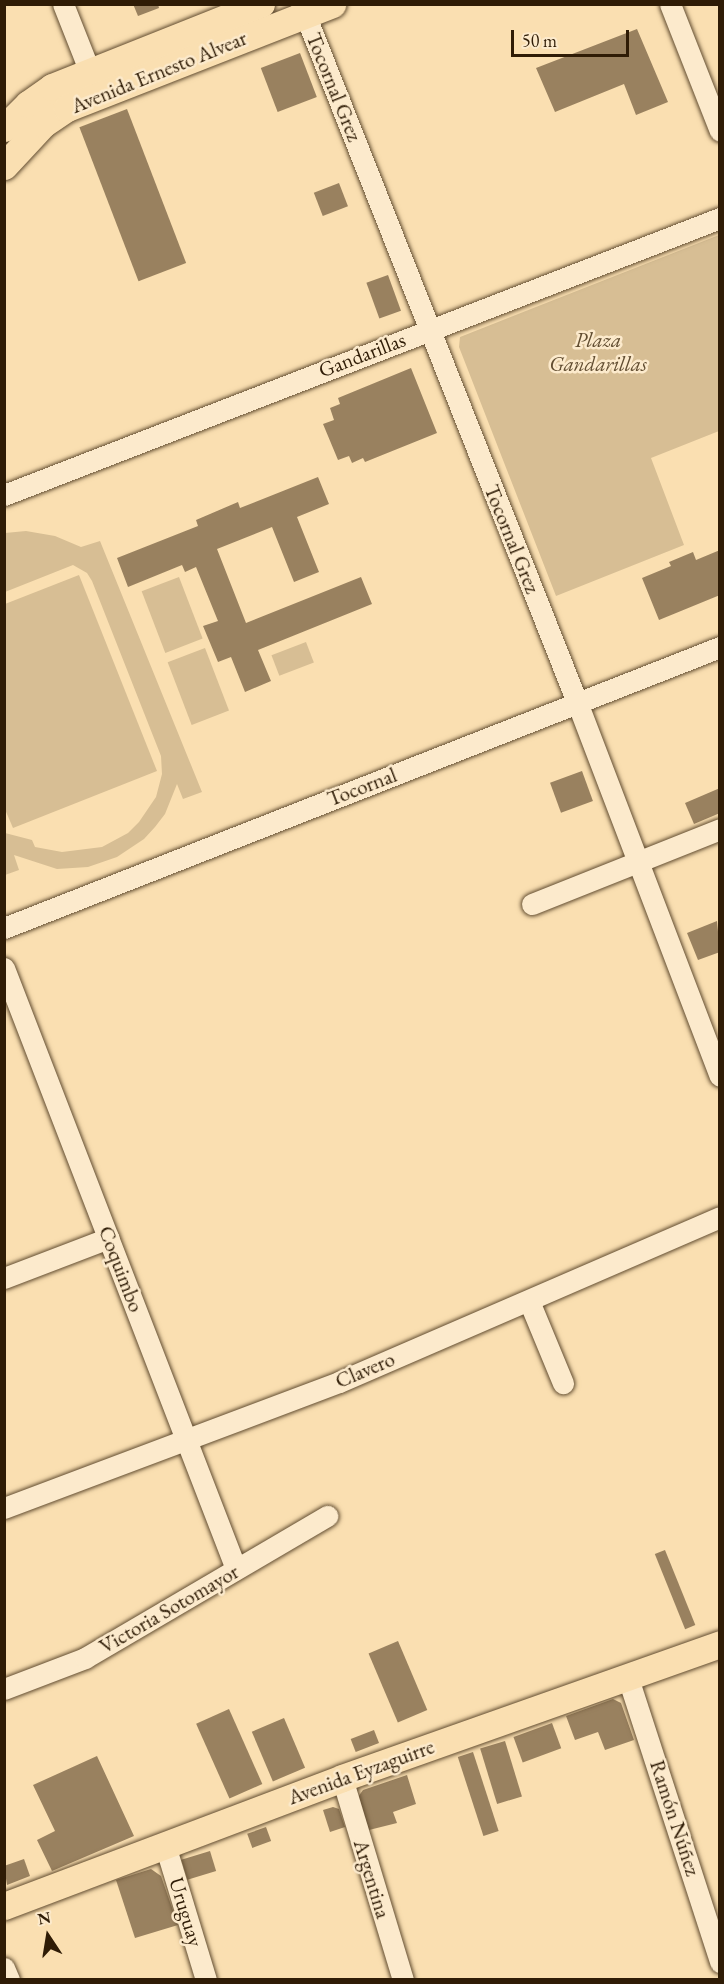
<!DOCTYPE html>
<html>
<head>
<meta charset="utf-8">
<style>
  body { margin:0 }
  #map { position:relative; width:724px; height:1984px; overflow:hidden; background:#fadfb1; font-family:"EB Garamond",serif }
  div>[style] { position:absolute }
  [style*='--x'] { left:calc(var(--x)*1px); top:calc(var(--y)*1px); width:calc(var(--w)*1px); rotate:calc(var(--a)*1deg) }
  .green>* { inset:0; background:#d7be94; transform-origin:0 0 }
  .building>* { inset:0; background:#99815f; transform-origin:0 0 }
  .roads { filter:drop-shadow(0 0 2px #624d31) drop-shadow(0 0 2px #624d31) }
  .minor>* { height:21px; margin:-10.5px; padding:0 10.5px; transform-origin:10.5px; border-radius:10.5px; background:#fceacc }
  .major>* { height:27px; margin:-13.5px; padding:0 13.5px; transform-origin:13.5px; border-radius:13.5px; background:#fadfb1 }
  span { translate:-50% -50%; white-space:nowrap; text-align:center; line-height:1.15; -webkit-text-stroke:5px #fceacc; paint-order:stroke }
  .street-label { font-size:21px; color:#2f1c06 }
  .park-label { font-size:21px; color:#614d31; font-style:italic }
  .frame { position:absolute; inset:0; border:6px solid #2f1c06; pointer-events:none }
  .north { position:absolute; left:18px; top:1906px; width:60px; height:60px; -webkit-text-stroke:4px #fceacc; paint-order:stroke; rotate:348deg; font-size:16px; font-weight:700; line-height:24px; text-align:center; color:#2f1c06 }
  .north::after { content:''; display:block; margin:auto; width:21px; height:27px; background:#2f1c06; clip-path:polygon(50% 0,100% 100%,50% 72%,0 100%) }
  .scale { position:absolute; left:511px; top:30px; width:118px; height:27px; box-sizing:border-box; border:3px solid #2f1c06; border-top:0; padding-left:8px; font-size:18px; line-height:21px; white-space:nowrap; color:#2f1c06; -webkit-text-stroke:4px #fceacc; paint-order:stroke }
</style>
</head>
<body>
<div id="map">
  <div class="green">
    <i style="clip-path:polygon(719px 235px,719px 431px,651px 458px,684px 545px,556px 596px,459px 347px,460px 337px)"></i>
    <i style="clip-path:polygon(26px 531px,55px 536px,81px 547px,100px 541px,202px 792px,183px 799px,177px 784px,165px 814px,155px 827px,144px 839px,117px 857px,88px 867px,57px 869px,14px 855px,19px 870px,5px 875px,5px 833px,32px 840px,35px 847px,62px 852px,102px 847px,128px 833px,139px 822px,156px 797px,162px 774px,161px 756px,92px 581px,87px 573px,73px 565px,5px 592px,5px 533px)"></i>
    <i style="clip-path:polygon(79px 575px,157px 771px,13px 828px,4px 807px,5px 604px)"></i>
    <i style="left:179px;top:577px;width:66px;height:40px;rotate:69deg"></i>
    <i style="left:306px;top:642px;width:22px;height:37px;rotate:69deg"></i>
    <i style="left:205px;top:648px;width:67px;height:40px;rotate:69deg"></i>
  </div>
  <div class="building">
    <i style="clip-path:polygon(133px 4px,158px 4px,159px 8px,138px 16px)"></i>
    <i style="clip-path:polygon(637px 29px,668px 102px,636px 115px,624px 84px,555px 112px,536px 68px)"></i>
    <i style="left:300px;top:53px;width:47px;height:42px;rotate:69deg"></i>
    <i style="left:127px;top:109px;width:165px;height:51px;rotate:69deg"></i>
    <i style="left:339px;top:183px;width:25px;height:27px;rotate:69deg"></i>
    <i style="left:388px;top:275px;width:38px;height:23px;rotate:70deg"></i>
    <i style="clip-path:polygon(411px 368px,437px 433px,365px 462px,363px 458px,352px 463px,349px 456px,338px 460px,323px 424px,334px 420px,330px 408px,340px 404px,338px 398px)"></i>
    <i style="clip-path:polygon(318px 477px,329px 504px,297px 517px,319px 572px,294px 582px,272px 527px,217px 549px,246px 623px,361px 577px,372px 604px,258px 650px,271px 681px,245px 692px,231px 657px,218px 662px,203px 626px,218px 621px,196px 567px,185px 572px,182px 565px,128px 587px,117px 558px,198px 526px,196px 520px,238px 502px,240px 508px)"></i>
    <i style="clip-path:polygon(720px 550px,720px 595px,659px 620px,642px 578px,671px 566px,669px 562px,693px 552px,696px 560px)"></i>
    <i style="left:582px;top:771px;width:32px;height:34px;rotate:70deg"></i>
    <i style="clip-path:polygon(720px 788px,720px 813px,694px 824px,685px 803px)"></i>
    <i style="clip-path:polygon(717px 921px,720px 952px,698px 960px,687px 933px)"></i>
    <i style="left:665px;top:1550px;width:81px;height:11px;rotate:68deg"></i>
    <i style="left:398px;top:1641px;width:75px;height:32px;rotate:67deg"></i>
    <i style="clip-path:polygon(613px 1699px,621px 1703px,634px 1740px,605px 1750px,598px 1732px,575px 1740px,566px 1716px)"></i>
    <i style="left:229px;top:1709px;width:82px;height:36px;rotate:66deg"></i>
    <i style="left:284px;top:1718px;width:54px;height:35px;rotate:67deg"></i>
    <i style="left:552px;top:1723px;width:27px;height:41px;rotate:70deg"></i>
    <i style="left:374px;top:1730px;width:14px;height:25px;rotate:69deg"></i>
    <i style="left:505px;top:1741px;width:58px;height:26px;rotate:73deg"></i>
    <i style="left:473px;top:1752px;width:83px;height:16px;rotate:72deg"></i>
    <i style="clip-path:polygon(97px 1756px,134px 1836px,52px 1871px,37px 1840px,55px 1831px,33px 1785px)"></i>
    <i style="clip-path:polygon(407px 1775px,416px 1804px,393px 1812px,397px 1823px,369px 1830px,358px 1797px,363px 1790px)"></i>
    <i style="clip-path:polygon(333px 1807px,339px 1809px,345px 1827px,330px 1832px,323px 1810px)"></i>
    <i style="left:266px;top:1827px;width:15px;height:20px;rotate:70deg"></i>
    <i style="left:210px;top:1851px;width:21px;height:30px;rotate:73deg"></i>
    <i style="clip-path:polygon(24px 1859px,30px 1876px,7px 1885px,4px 1866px)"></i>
    <i style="clip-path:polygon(151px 1869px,161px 1876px,178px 1925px,135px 1938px,116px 1880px)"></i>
  </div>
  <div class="roads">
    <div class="minor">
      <i style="--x:63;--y:4;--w:87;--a:68.4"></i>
      <i style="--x:301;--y:4;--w:751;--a:68.43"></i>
      <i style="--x:577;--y:702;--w:400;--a:69.1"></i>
      <i style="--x:670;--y:4;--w:136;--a:68.5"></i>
      <i style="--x:4;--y:495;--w:768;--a:-21.15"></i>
      <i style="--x:532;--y:904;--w:202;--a:-21.7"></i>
      <i style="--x:4;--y:928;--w:769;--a:-21.43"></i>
      <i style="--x:4;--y:968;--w:644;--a:68.89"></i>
      <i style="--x:4;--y:1278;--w:112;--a:-20.9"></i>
      <i style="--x:529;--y:1301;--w:89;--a:67.5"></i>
      <i style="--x:4;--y:1508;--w:358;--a:-20.6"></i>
      <i style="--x:339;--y:1382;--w:415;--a:-23.4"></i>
      <i style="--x:627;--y:1675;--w:302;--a:72"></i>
      <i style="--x:4;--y:1689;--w:87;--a:-20.9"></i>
      <i style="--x:85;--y:1658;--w:281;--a:-30.4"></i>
      <i style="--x:342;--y:1778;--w:211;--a:73.2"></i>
      <i style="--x:165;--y:1845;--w:141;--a:73.1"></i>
      <i style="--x:4;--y:1968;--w:13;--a:67"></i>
    </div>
    <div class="major">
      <i style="--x:4;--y:128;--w:34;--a:-45"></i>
      <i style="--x:28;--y:104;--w:29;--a:-35"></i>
      <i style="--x:52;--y:87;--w:225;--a:-21.7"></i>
      <i style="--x:4;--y:166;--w:57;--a:-47.1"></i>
      <i style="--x:43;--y:124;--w:29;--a:-34"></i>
      <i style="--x:67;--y:108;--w:285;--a:-21.4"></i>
      <i style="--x:4;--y:1906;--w:361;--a:-20.7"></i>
      <i style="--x:342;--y:1778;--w:401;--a:-19.5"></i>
    </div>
  </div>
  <div class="street-label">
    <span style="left:159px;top:72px;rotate:-22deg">Avenida Ernesto Alvear</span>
    <span style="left:334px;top:87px;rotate:68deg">Tocornal Grez</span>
    <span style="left:362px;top:355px;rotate:-21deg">Gandarillas</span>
    <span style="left:512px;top:539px;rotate:68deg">Tocornal Grez</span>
    <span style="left:362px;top:787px;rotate:-21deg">Tocornal</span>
    <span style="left:121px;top:1269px;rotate:69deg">Coquimbo</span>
    <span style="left:365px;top:1370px;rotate:-23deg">Clavero</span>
    <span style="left:169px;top:1609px;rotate:-30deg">Victoria Sotomayor</span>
    <span style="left:361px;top:1772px;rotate:-20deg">Avenida Eyzaguirre</span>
    <span style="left:675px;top:1818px;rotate:72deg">Ramón Núñez</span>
    <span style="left:372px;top:1879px;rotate:73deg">Argentina</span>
    <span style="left:186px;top:1912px;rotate:73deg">Uruguay</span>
  </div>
  <div class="park-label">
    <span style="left:598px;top:352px">Plaza<br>Gandarillas</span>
  </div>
  <div class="frame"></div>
  <div class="north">N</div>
  <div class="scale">50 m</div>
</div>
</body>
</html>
